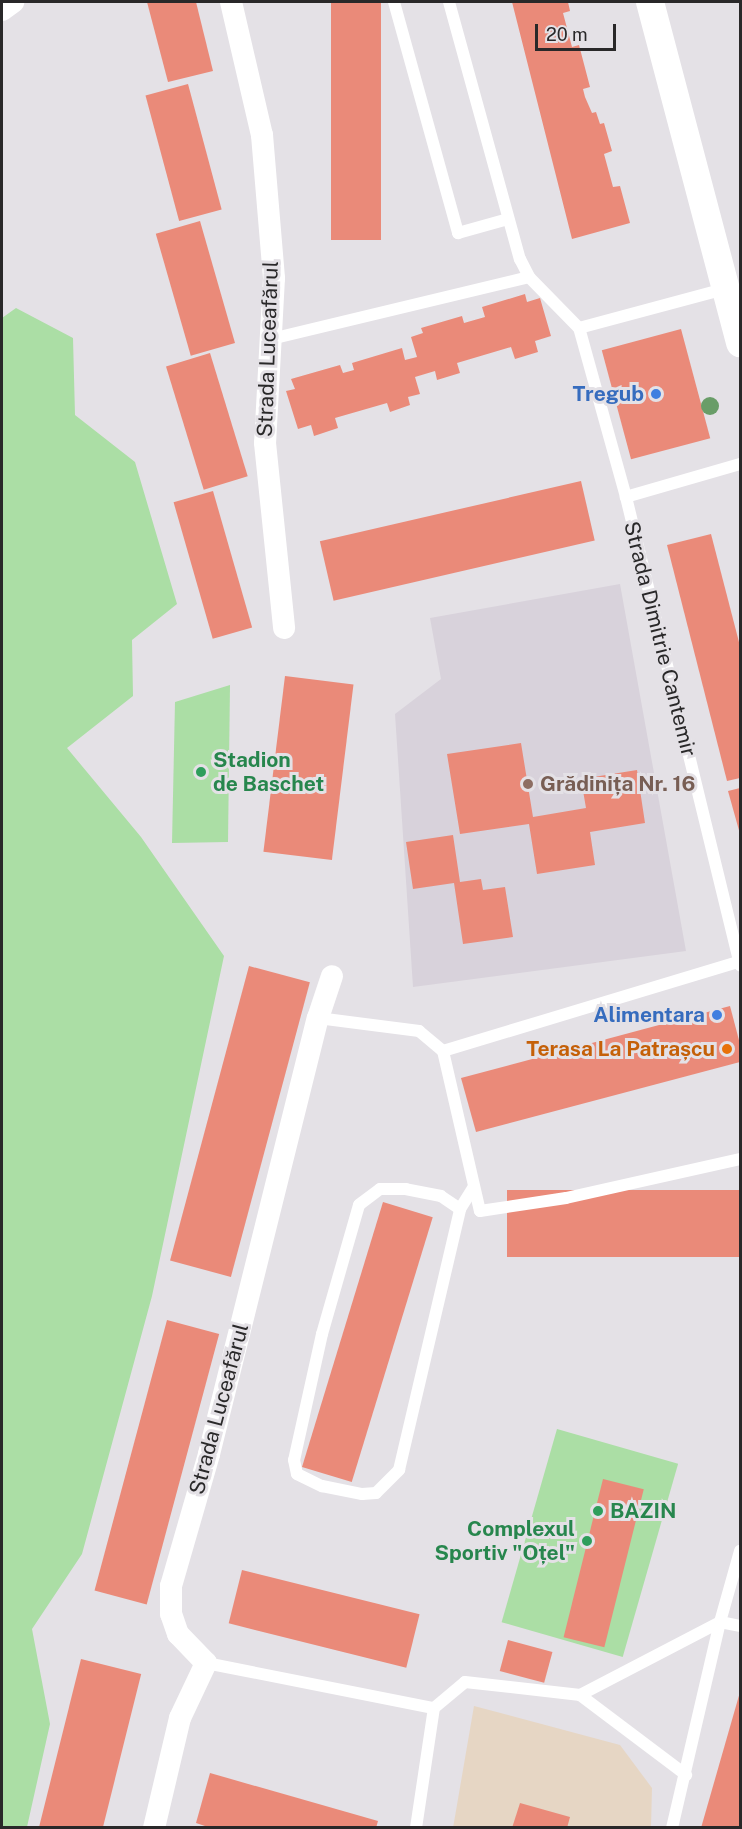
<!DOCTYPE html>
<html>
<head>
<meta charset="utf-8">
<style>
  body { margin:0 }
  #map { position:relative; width:742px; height:1829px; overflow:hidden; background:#e4e1e6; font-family:"Public Sans",sans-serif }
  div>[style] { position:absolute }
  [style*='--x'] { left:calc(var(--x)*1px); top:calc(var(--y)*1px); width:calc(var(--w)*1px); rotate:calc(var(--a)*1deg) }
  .industrial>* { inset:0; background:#e6d6c4 }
  .built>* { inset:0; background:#d8d2db }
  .green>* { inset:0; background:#abdea5; transform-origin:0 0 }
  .building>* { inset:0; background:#ea8a79; transform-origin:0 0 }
  .service>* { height:12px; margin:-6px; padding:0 6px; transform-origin:6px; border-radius:6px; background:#fff }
  .minor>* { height:22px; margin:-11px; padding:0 11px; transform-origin:11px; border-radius:11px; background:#fff }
  .tertiary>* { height:28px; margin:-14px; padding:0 14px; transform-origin:14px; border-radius:14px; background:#fff }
  .trees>* { width:18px; height:18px; margin:-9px; border-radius:50%; background:#699d68 }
  .dots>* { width:16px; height:16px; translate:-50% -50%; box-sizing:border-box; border:3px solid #e4e1e6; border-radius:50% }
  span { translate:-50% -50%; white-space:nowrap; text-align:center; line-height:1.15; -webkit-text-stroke:6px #e4e1e6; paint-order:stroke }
  .street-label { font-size:21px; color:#292829 }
  .shop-label { font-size:21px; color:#366cbe; font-weight:700 }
  .right { translate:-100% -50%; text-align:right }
  .leisure-label { font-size:21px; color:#27864d; font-weight:700 }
  .left { translate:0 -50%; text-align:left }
  .education-label { font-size:21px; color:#785e54; font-weight:700 }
  .food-label { font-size:21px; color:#c56008; font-weight:700 }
  .frame { position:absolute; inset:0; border:3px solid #292829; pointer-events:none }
  .scale { position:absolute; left:535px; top:24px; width:81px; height:27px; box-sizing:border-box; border:3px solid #292829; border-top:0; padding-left:8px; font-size:18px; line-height:21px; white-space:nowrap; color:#292829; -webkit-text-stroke:4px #e4e1e6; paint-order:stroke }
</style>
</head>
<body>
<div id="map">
  <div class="industrial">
    <i style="clip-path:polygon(474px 1706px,620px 1745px,652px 1788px,651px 1827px,453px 1828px)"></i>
  </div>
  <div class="built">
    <i style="clip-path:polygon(620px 584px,686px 951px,413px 987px,395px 714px,441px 679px,430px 618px)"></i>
  </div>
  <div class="green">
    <i style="clip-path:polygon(16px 308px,73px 338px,75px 415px,135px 462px,177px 604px,132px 640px,133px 696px,67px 748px,141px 837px,224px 956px,152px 1296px,82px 1554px,32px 1629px,50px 1724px,27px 1827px,2px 1828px,2px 318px)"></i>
    <i style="clip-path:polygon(230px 685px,228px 842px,172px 843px,175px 702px)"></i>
    <i style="left:557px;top:1429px;width:126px;height:201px;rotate:16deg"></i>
  </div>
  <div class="building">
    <i style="clip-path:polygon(147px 2px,196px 2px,213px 71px,168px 82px)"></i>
    <i style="left:331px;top:2px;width:50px;height:238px"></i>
    <i style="clip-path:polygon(512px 2px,568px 2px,570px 11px,563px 13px,572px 47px,579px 45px,590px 87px,583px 89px,585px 97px,592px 113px,596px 112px,600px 124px,604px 123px,612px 151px,604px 154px,613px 187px,620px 186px,630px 223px,572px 239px)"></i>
    <i style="left:188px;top:84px;width:130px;height:44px;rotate:75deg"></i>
    <i style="left:200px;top:221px;width:127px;height:46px;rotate:74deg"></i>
    <i style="clip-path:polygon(525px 294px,527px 302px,540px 298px,551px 336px,535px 341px,538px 352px,515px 359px,511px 347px,457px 363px,460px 373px,437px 380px,435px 371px,415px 377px,420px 394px,408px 397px,410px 405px,390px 412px,387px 403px,335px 418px,338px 428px,314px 436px,311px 425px,298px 429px,286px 391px,295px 389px,291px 379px,340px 365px,343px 373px,354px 370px,352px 363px,402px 348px,405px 360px,417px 357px,411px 337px,423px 333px,421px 328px,462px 316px,464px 323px,485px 317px,482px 307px)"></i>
    <i style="left:681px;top:329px;width:113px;height:82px;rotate:75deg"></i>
    <i style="left:210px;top:353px;width:129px;height:46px;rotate:73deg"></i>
    <i style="left:581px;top:481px;width:61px;height:268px;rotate:77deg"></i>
    <i style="left:213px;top:491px;width:142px;height:41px;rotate:74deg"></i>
    <i style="clip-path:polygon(711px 534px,740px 646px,740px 778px,727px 781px,667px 545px)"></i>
    <i style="left:285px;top:676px;width:69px;height:177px;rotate:7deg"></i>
    <i style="clip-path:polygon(521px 743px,533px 817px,586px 808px,581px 779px,637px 770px,645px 823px,590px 832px,595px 865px,537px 874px,529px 824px,460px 834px,447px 754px)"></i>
    <i style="clip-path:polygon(740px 788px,740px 834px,728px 791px)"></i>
    <i style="clip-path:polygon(453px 835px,460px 882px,481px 879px,483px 890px,505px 887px,513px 937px,463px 944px,454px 883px,413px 889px,406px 842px)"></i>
    <i style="left:249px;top:966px;width:63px;height:305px;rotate:15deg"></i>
    <i style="clip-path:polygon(730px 1006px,740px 1044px,740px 1062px,476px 1132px,461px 1078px)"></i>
    <i style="left:740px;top:1190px;width:67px;height:233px;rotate:90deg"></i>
    <i style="left:383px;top:1202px;width:52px;height:277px;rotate:17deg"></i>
    <i style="left:167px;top:1320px;width:54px;height:280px;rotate:15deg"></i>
    <i style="left:603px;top:1479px;width:42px;height:163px;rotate:14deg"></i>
    <i style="left:242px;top:1570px;width:183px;height:55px;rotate:14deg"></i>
    <i style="left:508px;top:1640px;width:46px;height:32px;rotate:15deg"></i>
    <i style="left:81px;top:1659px;width:62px;height:174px;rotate:14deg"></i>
    <i style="clip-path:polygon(740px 1692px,740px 1828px,701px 1828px)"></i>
    <i style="clip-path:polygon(210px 1773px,378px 1821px,376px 1828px,211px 1828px,196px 1823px)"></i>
    <i style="clip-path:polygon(520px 1803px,570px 1817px,567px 1828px,512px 1828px)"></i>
  </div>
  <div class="service">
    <i style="--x:394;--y:2;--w:240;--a:74.5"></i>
    <i style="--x:458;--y:233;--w:52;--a:-15.6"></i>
    <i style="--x:449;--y:2;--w:267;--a:74.6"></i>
    <i style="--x:520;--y:259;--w:20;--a:63"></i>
    <i style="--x:529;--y:277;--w:71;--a:45.6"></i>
    <i style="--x:271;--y:339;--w:265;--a:-13.5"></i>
    <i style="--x:740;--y:464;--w:119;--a:163.9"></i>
    <i style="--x:626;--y:497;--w:482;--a:76.3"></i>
    <i style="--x:626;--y:497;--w:175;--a:-105.5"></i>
    <i style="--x:579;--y:328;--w:151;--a:-15"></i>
    <i style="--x:318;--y:1018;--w:102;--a:7.3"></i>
    <i style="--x:419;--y:1031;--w:31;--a:40"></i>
    <i style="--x:443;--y:1051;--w:308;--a:-16.8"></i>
    <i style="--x:443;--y:1051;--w:164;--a:77"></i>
    <i style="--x:480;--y:1211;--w:87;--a:-8.6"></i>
    <i style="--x:566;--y:1198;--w:178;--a:-12.6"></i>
    <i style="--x:460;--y:1209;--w:23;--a:-146"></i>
    <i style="--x:441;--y:1196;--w:36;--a:-169"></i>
    <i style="--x:406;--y:1189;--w:26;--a:180"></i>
    <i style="--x:380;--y:1189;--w:26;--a:143"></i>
    <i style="--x:359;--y:1205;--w:134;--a:106"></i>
    <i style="--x:322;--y:1334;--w:129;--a:102.5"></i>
    <i style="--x:294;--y:1460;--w:14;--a:78"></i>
    <i style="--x:297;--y:1474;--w:28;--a:26"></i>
    <i style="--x:322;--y:1486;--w:41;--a:11.3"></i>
    <i style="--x:362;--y:1494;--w:14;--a:-4"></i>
    <i style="--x:376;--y:1493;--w:33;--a:-45"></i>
    <i style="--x:399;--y:1470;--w:268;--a:-76.8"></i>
    <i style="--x:460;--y:1209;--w:25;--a:-58"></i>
    <i style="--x:206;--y:1663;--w:232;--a:11.2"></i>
    <i style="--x:580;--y:1695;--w:133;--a:37"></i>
    <i style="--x:416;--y:1828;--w:121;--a:-81.5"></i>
    <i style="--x:434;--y:1708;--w:40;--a:-40"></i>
    <i style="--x:465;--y:1682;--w:116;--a:6.4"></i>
    <i style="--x:580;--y:1695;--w:158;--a:-27.5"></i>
    <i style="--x:720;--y:1622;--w:74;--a:-74.3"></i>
    <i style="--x:672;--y:1828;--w:212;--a:-76.9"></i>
    <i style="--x:720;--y:1622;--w:20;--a:11"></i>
  </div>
  <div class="minor">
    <i style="--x:231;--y:2;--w:137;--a:76.9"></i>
    <i style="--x:262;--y:135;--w:144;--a:85.2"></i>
    <i style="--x:274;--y:278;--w:165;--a:93.1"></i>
    <i style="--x:265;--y:443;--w:186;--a:84.1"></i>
    <i style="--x:2;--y:10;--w:14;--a:-36"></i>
    <i style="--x:154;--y:1828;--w:113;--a:-76.7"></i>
    <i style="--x:180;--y:1718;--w:61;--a:-64.7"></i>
    <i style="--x:206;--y:1663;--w:40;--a:-134"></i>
    <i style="--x:178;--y:1634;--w:21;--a:-109"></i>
    <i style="--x:171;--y:1614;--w:28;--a:-90"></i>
    <i style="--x:171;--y:1586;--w:137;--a:-73.9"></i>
    <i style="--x:209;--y:1454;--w:449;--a:-76"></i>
    <i style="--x:318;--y:1018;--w:44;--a:-71.6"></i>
  </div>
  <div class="tertiary">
    <i style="--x:650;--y:2;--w:353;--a:75.2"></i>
  </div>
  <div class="trees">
    <i style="left:710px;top:406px"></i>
  </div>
  <div class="dots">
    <i style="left:656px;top:394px;background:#3f7fe0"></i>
    <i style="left:201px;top:772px;background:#2e9e5b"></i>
    <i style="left:528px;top:784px;background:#8d6e63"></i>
    <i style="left:717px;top:1015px;background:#3f7fe0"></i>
    <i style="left:727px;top:1049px;background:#e8710a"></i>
    <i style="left:598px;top:1511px;background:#2e9e5b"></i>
    <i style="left:587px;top:1541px;background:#2e9e5b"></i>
  </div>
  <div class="street-label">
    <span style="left:268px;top:349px;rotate:-88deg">Strada Luceafărul</span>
    <span style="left:660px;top:639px;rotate:76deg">Strada Dimitrie Cantemir</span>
    <span style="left:219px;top:1409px;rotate:-75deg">Strada Luceafărul</span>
  </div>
  <div class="shop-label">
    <span class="right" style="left:644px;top:394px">Tregub</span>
    <span class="right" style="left:705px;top:1015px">Alimentara</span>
  </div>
  <div class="leisure-label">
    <span class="left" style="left:213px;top:772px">Stadion<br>de Baschet</span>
    <span class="left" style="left:610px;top:1511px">BAZIN</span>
    <span class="right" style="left:575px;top:1541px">Complexul<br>Sportiv "Oțel"</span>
  </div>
  <div class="education-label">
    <span class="left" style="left:540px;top:784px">Grădinița Nr. 16</span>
  </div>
  <div class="food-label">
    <span class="right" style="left:715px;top:1049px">Terasa La Patrașcu</span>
  </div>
  <div class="frame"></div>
  <div class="scale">20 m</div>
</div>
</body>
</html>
